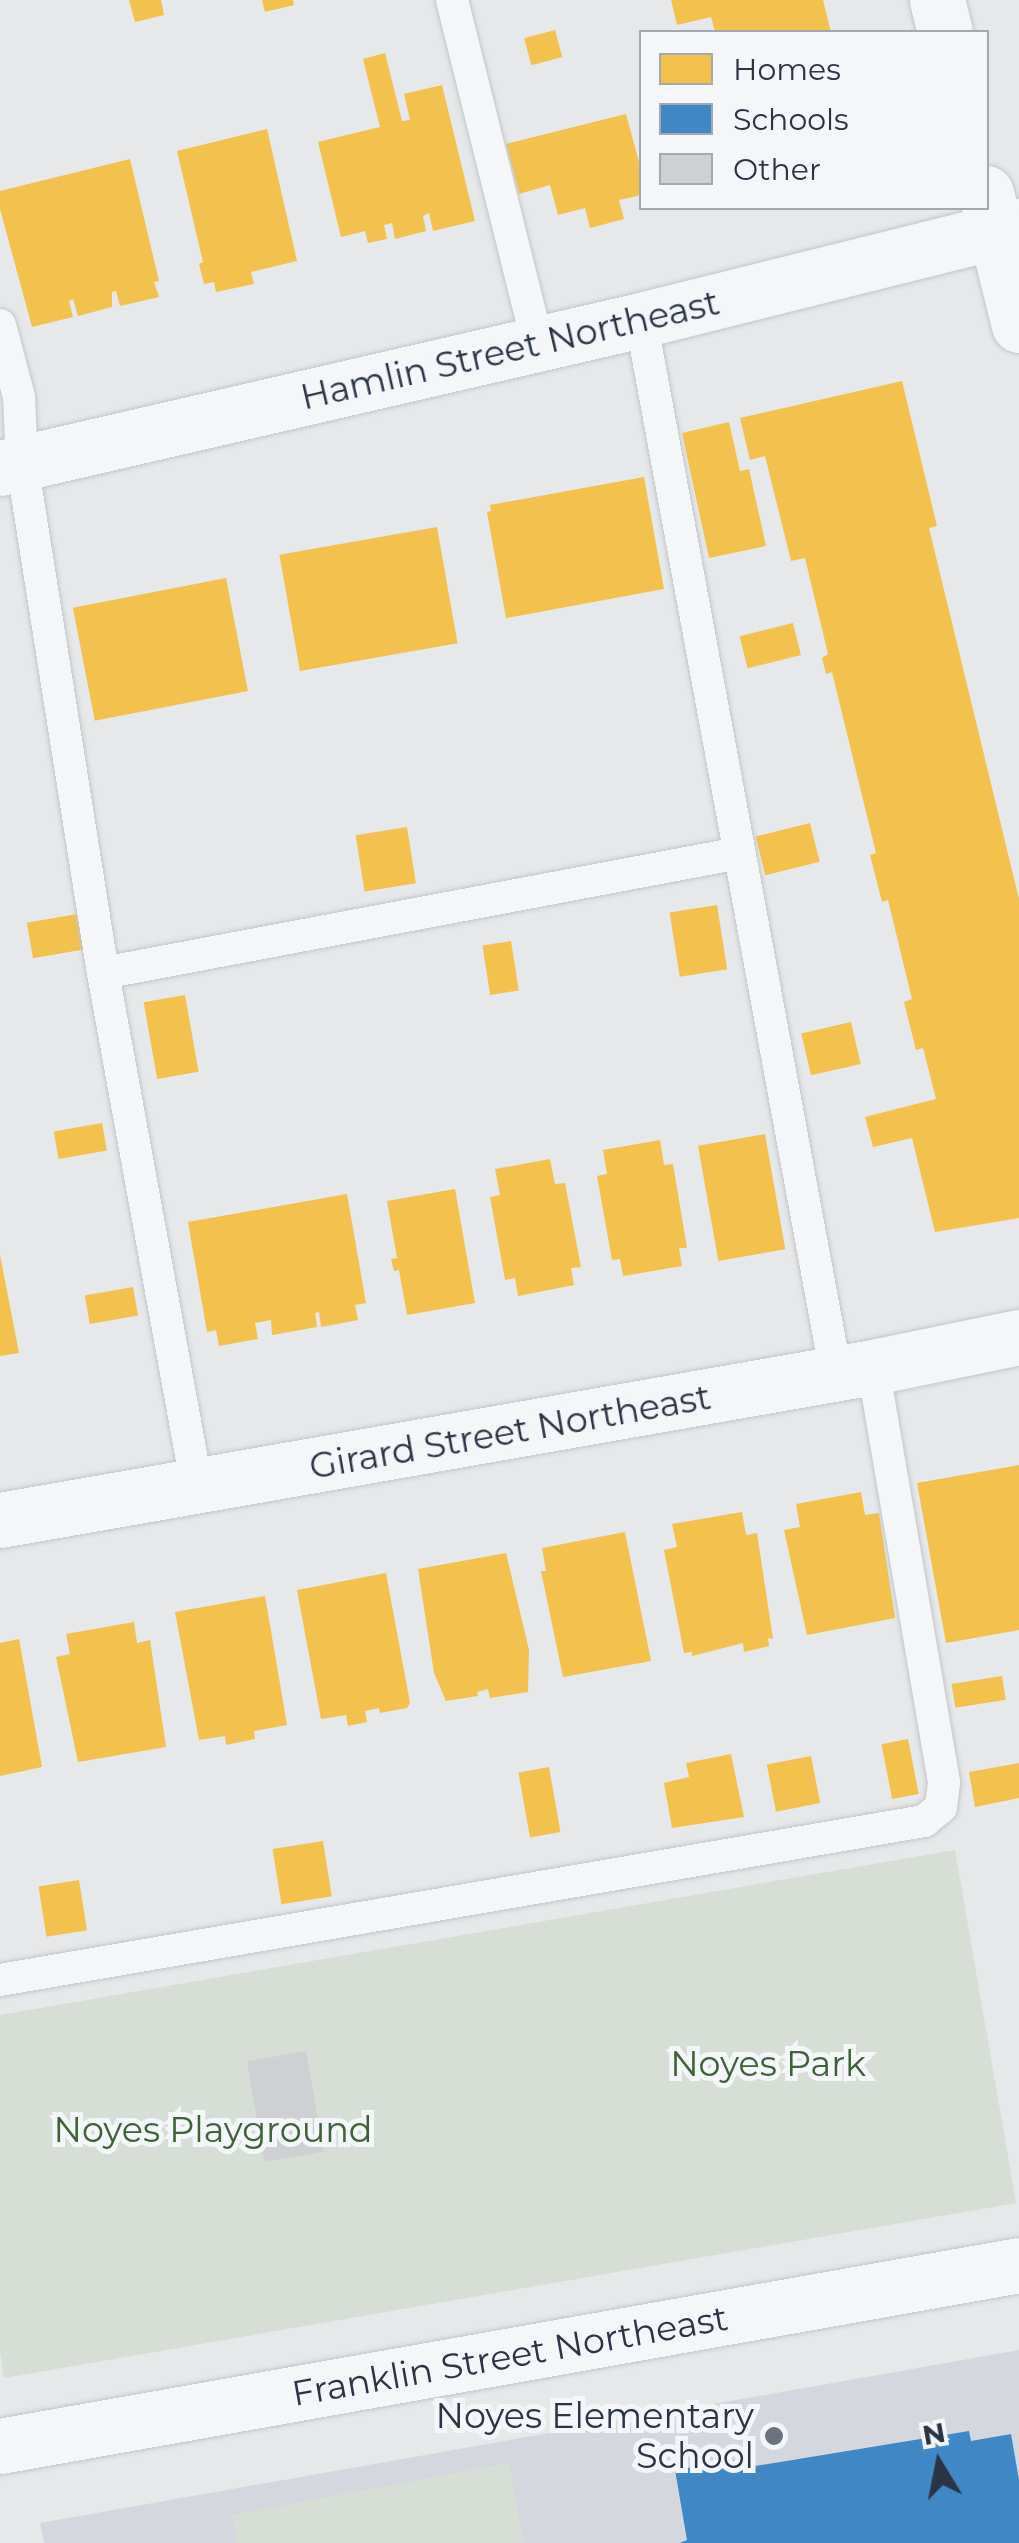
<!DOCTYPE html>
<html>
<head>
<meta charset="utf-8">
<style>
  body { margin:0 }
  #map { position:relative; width:1019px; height:2543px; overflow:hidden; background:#e6e8ea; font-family:Montserrat,sans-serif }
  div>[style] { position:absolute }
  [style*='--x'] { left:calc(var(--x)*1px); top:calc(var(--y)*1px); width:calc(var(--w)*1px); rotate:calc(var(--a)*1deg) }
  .built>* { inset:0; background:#d4d7dd }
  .green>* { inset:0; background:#d6ded6 }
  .homes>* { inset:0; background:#f2c14e; transform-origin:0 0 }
  .schools>* { inset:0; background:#3f88c5 }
  .building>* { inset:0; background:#ced0d3; transform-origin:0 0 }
  .roads { filter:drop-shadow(0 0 2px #c4c6c8) drop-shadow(0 0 2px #c4c6c8) }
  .service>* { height:32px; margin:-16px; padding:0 16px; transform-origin:16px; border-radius:16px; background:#f5f6f7 }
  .minor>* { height:55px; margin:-27.5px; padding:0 27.5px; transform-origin:27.5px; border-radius:27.5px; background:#f5f6f7 }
  .tertiary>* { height:55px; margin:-27.5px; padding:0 27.5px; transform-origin:27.5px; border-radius:27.5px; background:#f5f6f7 }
  .dots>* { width:28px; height:28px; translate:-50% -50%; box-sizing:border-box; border:5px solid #f4f6f9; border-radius:50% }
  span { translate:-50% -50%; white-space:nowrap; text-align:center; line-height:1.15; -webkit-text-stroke:10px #f4f6f9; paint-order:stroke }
  .street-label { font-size:35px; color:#2b3445 }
  .park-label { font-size:35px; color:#3f6138 }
  .poi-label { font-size:35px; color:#2b3445 }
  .right { translate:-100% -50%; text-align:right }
  .legend { position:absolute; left:639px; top:30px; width:350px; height:180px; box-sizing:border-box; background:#f4f6f9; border:2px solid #a4a8b1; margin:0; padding:12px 18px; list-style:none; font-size:30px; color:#2b3445 }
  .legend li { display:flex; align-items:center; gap:20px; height:50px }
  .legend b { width:50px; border:2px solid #a4a8b1 }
  .north { position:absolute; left:889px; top:2413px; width:100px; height:100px; -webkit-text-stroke:8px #f4f6f9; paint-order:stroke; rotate:350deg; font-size:28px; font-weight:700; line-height:40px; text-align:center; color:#2b3445 }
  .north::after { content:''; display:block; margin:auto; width:35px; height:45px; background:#2b3445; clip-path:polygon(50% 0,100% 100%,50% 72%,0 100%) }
</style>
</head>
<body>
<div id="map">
  <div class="built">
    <i style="clip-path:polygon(1019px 2350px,1019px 2543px,44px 2543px,40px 2523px)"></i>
  </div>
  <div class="green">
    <i style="clip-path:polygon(955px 1850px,1016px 2203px,4px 2378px,0 2352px,0 2015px)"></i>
    <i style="clip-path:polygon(509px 2463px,524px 2543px,237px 2543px,232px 2515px)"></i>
  </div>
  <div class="homes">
    <i style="clip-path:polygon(129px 0,161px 0,164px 15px,135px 22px)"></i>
    <i style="clip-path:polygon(262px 0,293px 0,294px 5px,265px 12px)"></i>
    <i style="clip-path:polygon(671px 0,823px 0,831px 32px,715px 32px,711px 17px,677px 25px)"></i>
    <i style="left:555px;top:30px;width:28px;height:32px;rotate:75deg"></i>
    <i style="clip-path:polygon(385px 53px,402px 121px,410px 120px,404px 94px,442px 85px,475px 221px,433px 231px,429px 213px,423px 216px,426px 231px,395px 239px,392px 223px,384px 225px,387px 239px,368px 243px,365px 231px,341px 237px,318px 142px,380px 127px,363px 59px)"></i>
    <i style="clip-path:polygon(626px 114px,642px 173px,642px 195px,619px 200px,624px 219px,590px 228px,585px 208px,558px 215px,550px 185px,519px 194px,506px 144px)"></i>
    <i style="clip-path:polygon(267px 129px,297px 261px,251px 272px,254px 284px,216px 292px,214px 282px,204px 284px,199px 264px,203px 262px,177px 151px)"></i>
    <i style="clip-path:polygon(130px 159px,159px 281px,154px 282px,159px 297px,120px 306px,116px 291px,112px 292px,112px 307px,78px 316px,73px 299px,69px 301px,73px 317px,32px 327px,0 209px,0 191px)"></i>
    <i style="clip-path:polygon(902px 381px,937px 526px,929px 528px,1019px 899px,1019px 1218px,935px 1232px,912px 1138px,873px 1147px,865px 1117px,936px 1099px,923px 1048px,916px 1050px,904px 1002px,912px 999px,888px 900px,882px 902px,870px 855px,876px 853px,832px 672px,826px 674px,822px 658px,828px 654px,805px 558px,791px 561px,765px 456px,750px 460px,740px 418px)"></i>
    <i style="clip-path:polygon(729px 422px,740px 471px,749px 469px,766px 546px,709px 558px,682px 433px)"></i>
    <i style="clip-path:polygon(644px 477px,664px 589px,506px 618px,487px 512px,491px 511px,490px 505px)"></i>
    <i style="left:437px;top:527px;width:118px;height:160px;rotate:80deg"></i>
    <i style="left:226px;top:578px;width:115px;height:156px;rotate:79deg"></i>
    <i style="left:793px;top:623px;width:33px;height:55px;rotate:76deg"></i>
    <i style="left:810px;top:823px;width:40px;height:56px;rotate:76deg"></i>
    <i style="left:407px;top:827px;width:57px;height:52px;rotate:81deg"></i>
    <i style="left:717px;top:905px;width:65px;height:48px;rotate:81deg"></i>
    <i style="left:77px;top:914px;width:36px;height:51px;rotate:80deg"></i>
    <i style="left:511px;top:941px;width:50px;height:29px;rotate:81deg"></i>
    <i style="left:185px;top:995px;width:78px;height:42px;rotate:80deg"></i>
    <i style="left:851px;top:1022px;width:43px;height:51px;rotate:77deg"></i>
    <i style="left:102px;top:1123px;width:28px;height:49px;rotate:80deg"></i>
    <i style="left:765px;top:1134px;width:117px;height:68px;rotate:80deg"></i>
    <i style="clip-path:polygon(660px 1140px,664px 1165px,673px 1164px,687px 1248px,679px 1248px,682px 1266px,623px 1276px,620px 1259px,612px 1260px,597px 1176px,607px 1174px,603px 1150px)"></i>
    <i style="clip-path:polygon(550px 1159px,555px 1184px,565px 1183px,581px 1267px,571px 1268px,574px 1285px,518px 1296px,515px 1278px,505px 1280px,490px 1197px,500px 1195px,495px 1169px)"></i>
    <i style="clip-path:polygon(455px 1189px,475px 1303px,407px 1315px,399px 1270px,394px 1271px,391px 1259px,397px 1258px,387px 1201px)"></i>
    <i style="clip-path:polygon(347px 1194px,366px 1303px,355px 1305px,358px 1320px,321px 1327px,319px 1312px,315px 1313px,317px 1327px,272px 1335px,271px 1320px,255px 1323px,258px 1339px,219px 1346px,216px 1330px,207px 1332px,188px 1222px)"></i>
    <i style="clip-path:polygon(0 1255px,19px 1353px,0 1356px)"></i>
    <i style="left:133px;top:1287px;width:29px;height:49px;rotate:80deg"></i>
    <i style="clip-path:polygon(1019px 1465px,1019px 1630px,946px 1643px,917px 1483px)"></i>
    <i style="clip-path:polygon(861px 1492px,865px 1515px,879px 1513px,895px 1618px,807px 1635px,784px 1530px,800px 1527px,796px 1504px)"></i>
    <i style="clip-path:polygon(742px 1512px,746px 1535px,757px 1533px,773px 1639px,768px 1638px,769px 1646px,744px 1652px,743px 1643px,692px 1656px,692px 1652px,684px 1653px,664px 1550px,677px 1547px,672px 1524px)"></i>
    <i style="clip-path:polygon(625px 1532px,651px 1661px,563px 1677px,541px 1571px,546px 1571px,542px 1548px)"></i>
    <i style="clip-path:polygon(506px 1553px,529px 1650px,528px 1692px,490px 1698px,488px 1689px,477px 1692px,478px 1696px,446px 1701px,434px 1673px,418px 1569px)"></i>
    <i style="clip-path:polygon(386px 1573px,410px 1703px,407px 1708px,380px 1713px,379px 1708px,365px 1711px,367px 1722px,348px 1726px,346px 1715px,321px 1719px,297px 1590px)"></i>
    <i style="clip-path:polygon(265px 1596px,287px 1725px,254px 1731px,255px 1739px,226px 1745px,225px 1736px,199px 1740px,175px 1612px)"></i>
    <i style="clip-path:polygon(134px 1622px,137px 1643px,150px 1640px,166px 1747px,78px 1762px,56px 1657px,70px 1654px,66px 1634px)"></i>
    <i style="clip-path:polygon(19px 1639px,42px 1767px,0 1776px,0 1643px)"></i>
    <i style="left:1002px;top:1676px;width:24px;height:51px;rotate:81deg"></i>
    <i style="left:908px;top:1739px;width:56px;height:27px;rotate:79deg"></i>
    <i style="clip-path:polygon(731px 1754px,744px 1817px,672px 1828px,664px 1783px,689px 1777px,686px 1763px)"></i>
    <i style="left:811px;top:1756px;width:48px;height:45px;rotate:79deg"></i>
    <i style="clip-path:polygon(1019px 1763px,1019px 1798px,975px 1807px,969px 1772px)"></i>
    <i style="left:549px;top:1767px;width:66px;height:31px;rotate:80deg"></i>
    <i style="left:323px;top:1841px;width:56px;height:51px;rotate:81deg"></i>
    <i style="left:79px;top:1880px;width:51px;height:41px;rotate:81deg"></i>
  </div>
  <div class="schools">
    <i style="clip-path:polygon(969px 2431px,971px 2441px,1011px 2434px,1019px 2480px,1019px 2543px,680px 2543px,687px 2540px,675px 2470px,735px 2460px,737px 2469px)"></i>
  </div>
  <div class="building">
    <i style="left:306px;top:2051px;width:102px;height:60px;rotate:80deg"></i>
  </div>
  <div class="roads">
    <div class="service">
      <i style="--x:452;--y:0;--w:356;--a:76"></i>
      <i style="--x:641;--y:320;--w:1072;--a:79.52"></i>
      <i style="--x:0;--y:325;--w:74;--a:75.2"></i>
      <i style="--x:19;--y:397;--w:66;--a:87.4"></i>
      <i style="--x:22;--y:463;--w:516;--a:80.98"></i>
      <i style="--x:103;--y:973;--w:523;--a:79.64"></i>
      <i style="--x:103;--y:973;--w:647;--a:-10.68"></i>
      <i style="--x:0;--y:1980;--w:938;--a:-9.76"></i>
      <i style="--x:924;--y:1821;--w:22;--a:-39"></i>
      <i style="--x:941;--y:1807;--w:25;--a:-83"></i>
      <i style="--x:944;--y:1782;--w:421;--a:-99.7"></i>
    </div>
    <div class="minor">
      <i style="--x:0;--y:468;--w:658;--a:-13"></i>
      <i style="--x:641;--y:320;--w:390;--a:-14"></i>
      <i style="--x:0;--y:1520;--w:886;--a:-9.94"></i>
      <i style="--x:873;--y:1367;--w:149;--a:-11.6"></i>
    </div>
    <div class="tertiary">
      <i style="--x:937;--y:0;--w:33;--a:76"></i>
      <i style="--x:986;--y:193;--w:136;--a:76"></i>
      <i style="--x:0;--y:2446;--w:1035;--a:-10.07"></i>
    </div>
  </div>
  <div class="dots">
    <i style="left:774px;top:2436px;background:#6c737f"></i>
  </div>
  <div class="street-label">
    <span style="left:510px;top:350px;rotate:-13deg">Hamlin Street Northeast</span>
    <span style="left:510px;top:1432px;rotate:-10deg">Girard Street Northeast</span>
    <span style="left:510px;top:2356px;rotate:-10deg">Franklin Street Northeast</span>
  </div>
  <div class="park-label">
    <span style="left:768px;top:2064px">Noyes Park</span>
    <span style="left:213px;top:2130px">Noyes Playground</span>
  </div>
  <div class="poi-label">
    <span class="right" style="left:754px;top:2436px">Noyes Elementary<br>School</span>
  </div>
  <ul class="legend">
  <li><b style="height:28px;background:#f2c14e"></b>Homes</li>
  <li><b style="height:28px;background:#3f88c5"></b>Schools</li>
  <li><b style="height:28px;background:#ced0d3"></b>Other</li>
  </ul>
  <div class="north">N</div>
</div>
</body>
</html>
